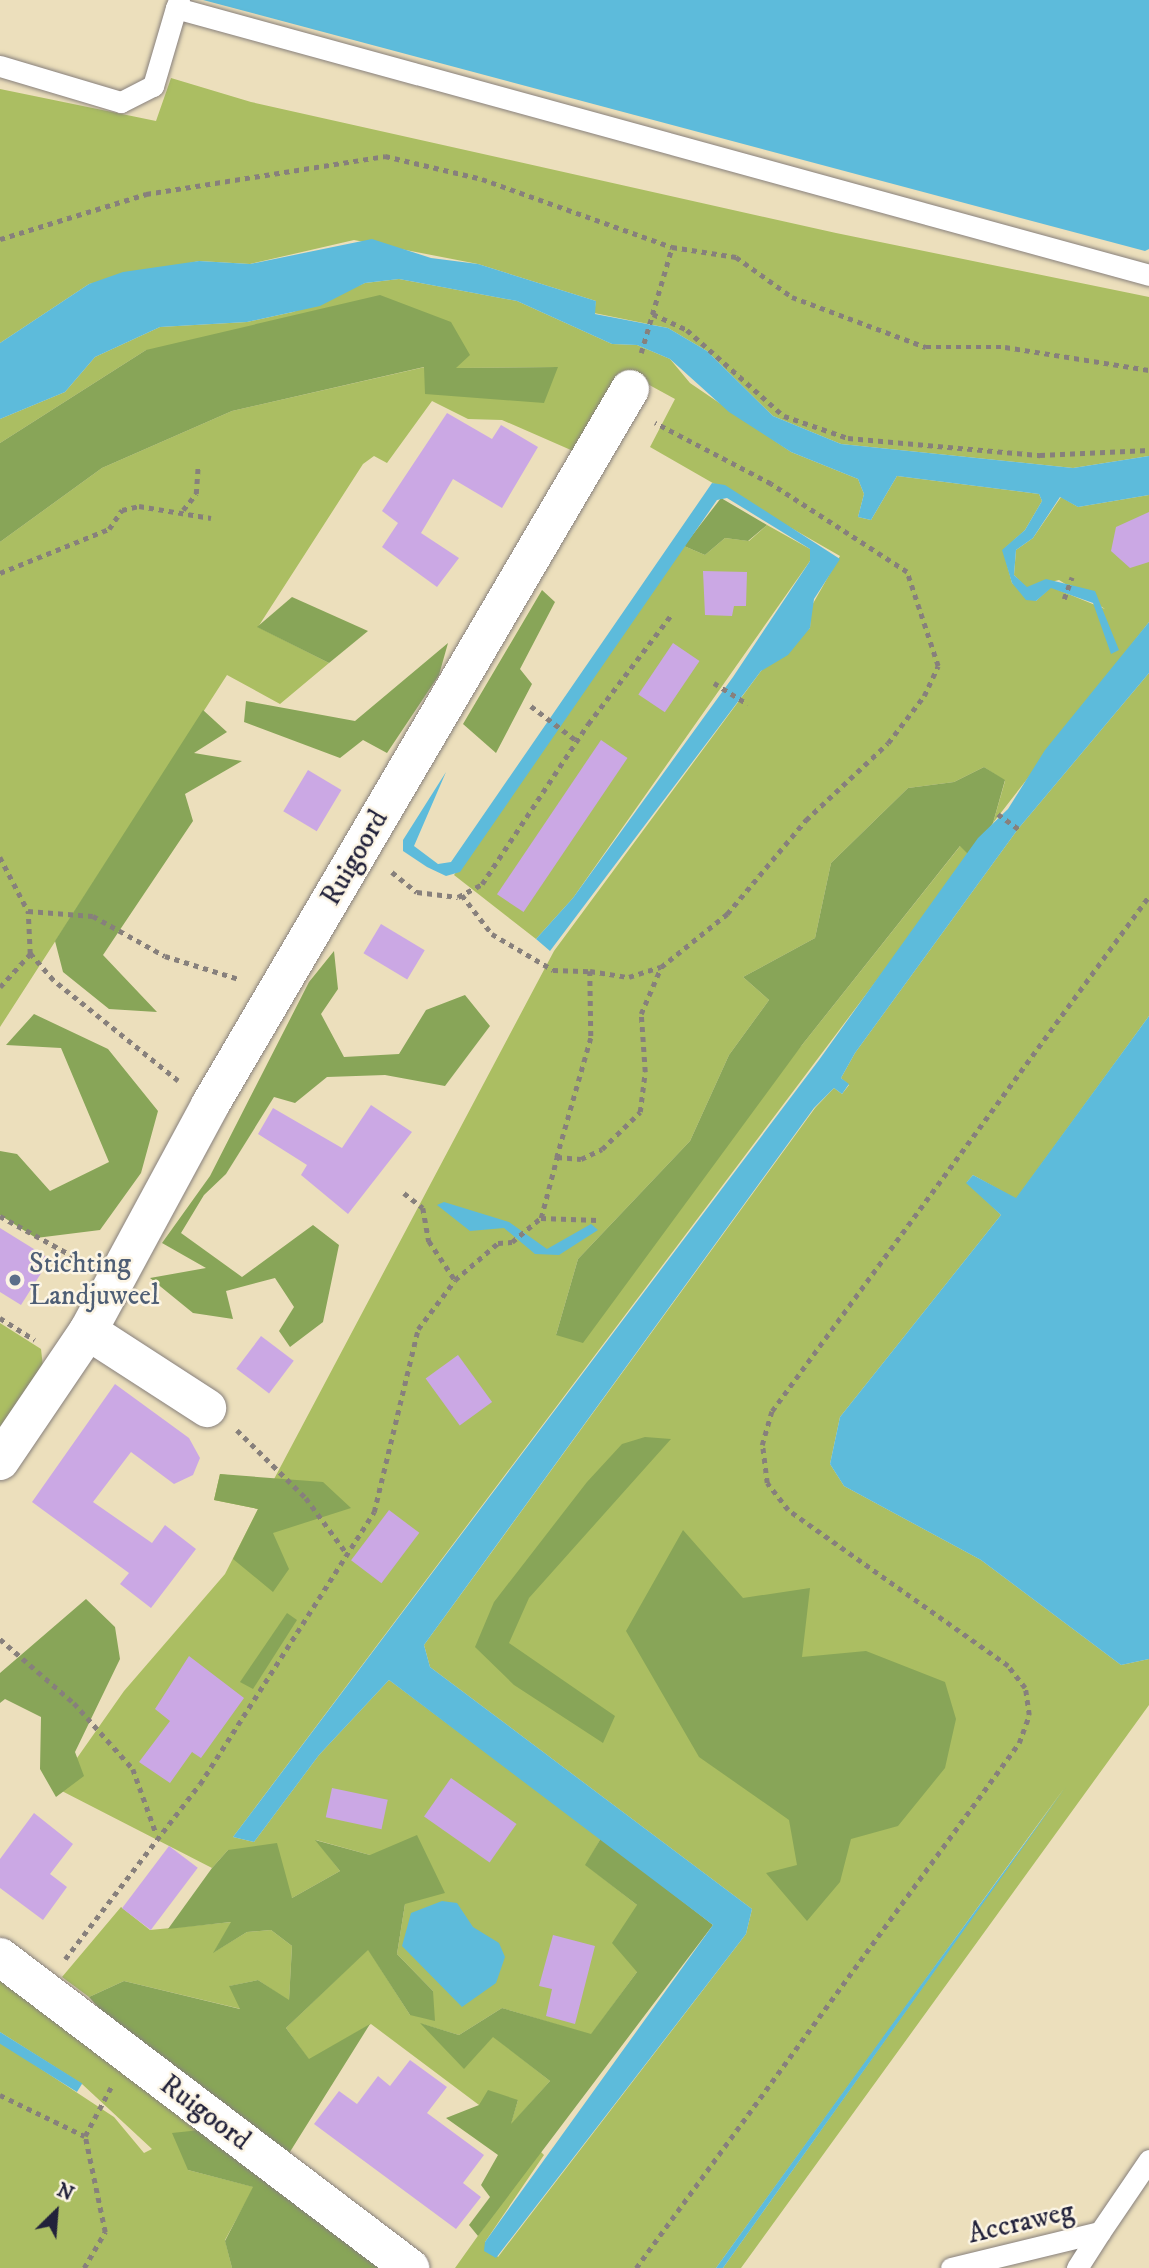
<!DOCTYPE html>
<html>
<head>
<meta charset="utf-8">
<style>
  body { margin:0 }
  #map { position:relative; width:1149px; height:2268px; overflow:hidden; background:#ecdfbc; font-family:"IM FELL DW Pica",serif }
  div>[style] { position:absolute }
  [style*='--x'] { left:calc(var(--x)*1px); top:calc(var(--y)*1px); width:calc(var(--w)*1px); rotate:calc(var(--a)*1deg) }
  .green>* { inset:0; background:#abbe62 }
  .forest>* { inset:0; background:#88a558 }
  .water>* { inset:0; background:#5dbbdb; transform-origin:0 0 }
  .building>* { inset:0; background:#cba8e4; transform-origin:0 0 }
  .path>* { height:4.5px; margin-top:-2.25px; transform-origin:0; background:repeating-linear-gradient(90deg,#87807c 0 5px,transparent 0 10px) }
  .roads { filter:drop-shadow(0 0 2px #87807c) drop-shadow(0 0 2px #87807c) }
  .service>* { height:21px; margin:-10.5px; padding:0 10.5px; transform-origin:10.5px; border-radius:10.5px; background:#fff }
  .minor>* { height:38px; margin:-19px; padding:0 19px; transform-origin:19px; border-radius:19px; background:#fff }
  .dots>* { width:19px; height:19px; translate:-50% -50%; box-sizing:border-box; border:4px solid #fcf5e5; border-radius:50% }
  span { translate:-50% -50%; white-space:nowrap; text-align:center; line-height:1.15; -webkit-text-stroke:5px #fcf5e5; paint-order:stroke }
  .street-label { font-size:28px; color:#22223b }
  .service-label { font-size:28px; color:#4e5e75 }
  .left { translate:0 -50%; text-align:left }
  .north { position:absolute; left:21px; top:2177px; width:70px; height:70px; -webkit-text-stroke:5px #fcf5e5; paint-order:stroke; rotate:25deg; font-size:19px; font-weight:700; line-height:28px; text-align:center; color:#22223b }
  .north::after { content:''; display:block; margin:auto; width:24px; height:32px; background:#22223b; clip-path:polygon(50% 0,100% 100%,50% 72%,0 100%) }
</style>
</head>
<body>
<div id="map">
  <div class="green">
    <i style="clip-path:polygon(171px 78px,251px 102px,836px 233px,1149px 297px,1149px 456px,1073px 468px,841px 444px,773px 416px,707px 351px,668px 328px,594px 313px,596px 301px,478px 264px,354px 240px,250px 264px,199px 261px,89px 284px,0 343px,0 89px,156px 121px)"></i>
    <i style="clip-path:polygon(399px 279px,517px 301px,612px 344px,637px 345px,670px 359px,690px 383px,791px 452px,858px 479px,864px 494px,858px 517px,871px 520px,897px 476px,1039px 494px,1042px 501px,1025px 530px,1003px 550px,1012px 583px,1036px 601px,1051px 587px,1105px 609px,1059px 580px,1027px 588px,1014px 575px,1016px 550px,1033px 538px,1061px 497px,1078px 507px,1149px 495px,1149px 622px,993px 823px,1005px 781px,984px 767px,954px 782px,908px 788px,831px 863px,815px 938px,743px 977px,769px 1000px,729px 1055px,690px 1141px,578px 1259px,556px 1335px,802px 1045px,961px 845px,970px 856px,233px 1837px,254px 1842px,319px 1755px,389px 1680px,601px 1838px,586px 1865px,637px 1905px,637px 1972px,591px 2035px,502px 2008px,459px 2035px,422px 2024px,464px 2068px,493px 2036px,550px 2081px,510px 2126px,518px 2100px,479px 2105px,371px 2024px,309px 2060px,286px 2028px,368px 1949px,410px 2015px,433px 1991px,397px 1954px,405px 1904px,370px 1855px,316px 1840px,340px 1871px,292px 1898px,228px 1850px,212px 1868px,56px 1788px,124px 1691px,225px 1574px,258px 1509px,214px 1500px,220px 1474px,273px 1481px,554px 951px,761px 671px,810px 628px,811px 607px,840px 556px,650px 447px,675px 399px,631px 375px,580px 454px,502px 420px,468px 419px,432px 401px,387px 463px,374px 456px,363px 464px,258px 627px,329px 663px,280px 704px,227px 675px,0 1027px,0 542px,102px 468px,232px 411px,425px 367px,425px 394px,557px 367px,455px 368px,146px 350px,0 443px,0 419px,65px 392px,95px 357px,160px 327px,247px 322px,293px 312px,365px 283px)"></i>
    <i style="clip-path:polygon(767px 525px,810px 549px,810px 561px,573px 898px,536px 939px,454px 875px,684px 546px,705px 555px,725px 538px,749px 541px)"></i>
    <i style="clip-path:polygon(1149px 673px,1149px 1016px,1016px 1199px,973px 1175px,967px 1182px,1001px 1215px,840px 1417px,830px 1464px,844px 1486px,981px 1560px,1121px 1665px,1149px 1659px,1149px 1705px,741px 2268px,723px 2268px,1065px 1787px,716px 2268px,455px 2268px,539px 2150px,544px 2155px,485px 2242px,498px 2257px,746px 1934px,752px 1909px,430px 1667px,424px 1645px,815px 1108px,834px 1088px,842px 1094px,849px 1085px,841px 1078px,855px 1053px,1018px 829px)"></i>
    <i style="clip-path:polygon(0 1323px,41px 1349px,43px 1367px,0 1440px)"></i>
    <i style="clip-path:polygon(121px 1907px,150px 1930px,232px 1922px,214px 1952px,247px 1932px,271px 1930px,292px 1946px,289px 2001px,258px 1980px,230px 1986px,241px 2009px,124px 1981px,89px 1997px,62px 1977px)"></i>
    <i style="clip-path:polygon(0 1979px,200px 2130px,188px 2170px,254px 2187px,225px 2240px,232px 2268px,0 2268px,0 2042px,114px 2117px,144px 2153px,152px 2149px,82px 2084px,0 2032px)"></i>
  </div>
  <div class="forest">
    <i style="clip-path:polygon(380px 295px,451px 322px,470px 355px,456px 368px,558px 367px,544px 403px,425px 394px,424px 367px,232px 411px,102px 468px,0 542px,0 443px,146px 350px)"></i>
    <i style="clip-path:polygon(721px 498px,767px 525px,748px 541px,725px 538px,705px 555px,684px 546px)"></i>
    <i style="clip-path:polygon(542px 590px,555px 602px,520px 669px,532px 684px,496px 753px,463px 724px)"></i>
    <i style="clip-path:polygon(292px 597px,368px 631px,329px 663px,257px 627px)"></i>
    <i style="clip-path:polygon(448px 643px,439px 675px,387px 753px,363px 740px,340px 758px,244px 722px,246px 701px,355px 721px)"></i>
    <i style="clip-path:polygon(203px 710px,227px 732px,194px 753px,242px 761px,185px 794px,193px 821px,103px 955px,157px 1012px,109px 1009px,63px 972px,55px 941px)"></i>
    <i style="clip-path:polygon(984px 767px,1005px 780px,993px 823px,970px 856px,960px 846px,802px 1045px,583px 1343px,556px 1335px,578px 1259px,690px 1141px,729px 1055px,769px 1000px,743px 977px,815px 938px,831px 863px,908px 788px,954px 782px)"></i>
    <i style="clip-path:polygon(334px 951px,338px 989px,321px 1014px,344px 1057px,399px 1054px,426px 1010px,465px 995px,490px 1026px,445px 1086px,385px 1075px,327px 1077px,295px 1103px,274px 1097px,226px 1174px,204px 1195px,181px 1233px,242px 1277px,313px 1225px,339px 1245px,323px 1322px,290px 1347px,279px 1331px,294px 1307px,275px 1278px,226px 1291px,233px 1319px,193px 1313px,150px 1278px,206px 1268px,162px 1243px,210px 1176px,309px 982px)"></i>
    <i style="clip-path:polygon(34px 1014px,108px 1049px,158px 1111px,141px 1173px,100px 1230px,36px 1238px,0 1215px,0 1151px,17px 1154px,50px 1191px,109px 1162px,61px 1048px,6px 1045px)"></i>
    <i style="clip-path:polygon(645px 1437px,671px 1439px,529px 1598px,509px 1643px,615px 1716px,603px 1743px,514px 1685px,475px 1647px,494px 1602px,587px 1482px,622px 1444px)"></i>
    <i style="clip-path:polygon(220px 1474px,323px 1482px,351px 1508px,273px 1533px,289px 1569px,273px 1592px,233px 1559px,258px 1509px,214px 1500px)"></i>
    <i style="clip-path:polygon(683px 1530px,743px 1598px,810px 1588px,802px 1657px,866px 1651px,945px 1682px,956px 1719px,945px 1768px,898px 1826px,851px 1839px,840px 1882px,807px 1921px,766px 1873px,797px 1865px,789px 1820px,699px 1757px,626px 1631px)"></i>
    <i style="clip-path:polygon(86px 1599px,115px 1627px,120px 1659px,75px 1752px,84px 1776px,56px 1797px,40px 1769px,41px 1717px,5px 1699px,0 1703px,0 1673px)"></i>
    <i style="clip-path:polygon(287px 1613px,297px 1620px,253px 1689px,240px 1682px)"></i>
    <i style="clip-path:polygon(417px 1835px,445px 1893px,405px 1904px,397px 1954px,433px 1991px,435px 2021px,410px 2015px,368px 1950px,286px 2028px,309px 2059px,370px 2024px,288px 2155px,111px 2022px,89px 1997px,124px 1981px,240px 2009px,229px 1986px,258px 1980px,289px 2000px,292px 1946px,271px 1930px,247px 1932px,213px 1953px,231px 1922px,168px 1929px,212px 1868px,228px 1850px,277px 1843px,292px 1898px,340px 1871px,315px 1840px,370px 1855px)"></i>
    <i style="clip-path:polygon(601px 1838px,713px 1925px,478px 2236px,469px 2225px,490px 2197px,481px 2185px,498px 2155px,446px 2118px,479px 2105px,488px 2090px,518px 2100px,511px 2124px,550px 2081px,493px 2037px,464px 2069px,420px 2023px,459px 2035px,502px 2008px,591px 2034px,637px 1972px,612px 1943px,637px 1905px,585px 1865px)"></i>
    <i style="clip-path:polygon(200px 2130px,398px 2268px,232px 2268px,225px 2241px,253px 2187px,188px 2170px,172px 2133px)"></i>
  </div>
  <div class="water">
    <i style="clip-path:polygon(203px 0,1149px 0,1149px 249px,1145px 251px)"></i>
    <i style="clip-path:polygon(372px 239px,431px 258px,478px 264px,596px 301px,595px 314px,668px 328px,707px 351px,773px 416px,841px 444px,1073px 468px,1149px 456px,1149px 495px,1078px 507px,1060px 497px,1033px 538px,1016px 550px,1014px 575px,1027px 587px,1046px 579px,1095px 591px,1119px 650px,1111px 654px,1093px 603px,1051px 588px,1036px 601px,1026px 600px,1012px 583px,1002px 550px,1025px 530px,1042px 501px,1039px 494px,897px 476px,871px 520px,858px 517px,864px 494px,858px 479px,791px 452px,729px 412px,670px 359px,637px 345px,612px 344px,517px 301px,399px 279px,365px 283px,320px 306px,247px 322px,160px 327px,95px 357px,65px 392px,0 419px,0 343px,89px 284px,123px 272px,199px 261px,250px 264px)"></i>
    <i style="clip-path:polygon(712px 483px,725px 485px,840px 559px,814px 599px,810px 628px,788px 655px,761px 671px,550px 951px,536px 939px,573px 898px,733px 677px,810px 561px,810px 549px,727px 498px,717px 500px,460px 872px,446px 876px,427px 867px,403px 851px,403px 840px,446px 772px,414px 846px,438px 864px,451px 862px)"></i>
    <i style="clip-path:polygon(1149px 622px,1149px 673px,1018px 829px,855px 1053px,841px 1078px,849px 1084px,842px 1094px,834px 1088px,814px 1108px,424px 1645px,430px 1667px,752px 1909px,746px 1934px,496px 2258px,484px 2251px,485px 2242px,713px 1925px,389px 1680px,319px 1755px,254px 1842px,233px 1837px,819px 1060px,978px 838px,1008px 809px,1045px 750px)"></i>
    <i style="clip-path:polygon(1149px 1016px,1149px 1659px,1121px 1665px,981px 1560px,844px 1486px,830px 1464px,840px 1417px,1001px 1215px,966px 1183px,973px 1175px,1016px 1198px)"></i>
    <i style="clip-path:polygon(444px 1202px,509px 1222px,547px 1249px,591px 1224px,598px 1230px,559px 1255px,535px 1254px,504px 1228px,470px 1231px,437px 1205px)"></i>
    <i style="clip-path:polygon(1066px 1787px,723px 2268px,716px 2268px,896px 2019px)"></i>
    <i style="clip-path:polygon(442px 1901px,457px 1903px,473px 1927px,499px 1943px,505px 1957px,496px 1983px,462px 2007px,402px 1946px,411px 1913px)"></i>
    <i style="left:0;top:2032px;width:97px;height:10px;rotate:32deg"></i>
  </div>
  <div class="building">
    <i style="clip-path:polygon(447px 413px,492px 439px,501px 425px,538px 447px,502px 508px,453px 479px,421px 533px,459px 558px,437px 587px,382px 547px,398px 523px,382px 511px)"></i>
    <i style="clip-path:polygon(1149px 512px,1149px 562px,1130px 568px,1111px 551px,1116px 527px)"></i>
    <i style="clip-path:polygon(703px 571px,747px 572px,746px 606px,734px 606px,732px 616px,705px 615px)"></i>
    <i style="left:673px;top:643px;width:32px;height:62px;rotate:34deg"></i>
    <i style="left:601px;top:740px;width:32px;height:186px;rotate:34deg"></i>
    <i style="left:308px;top:770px;width:39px;height:48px;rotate:31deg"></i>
    <i style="left:381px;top:924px;width:51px;height:34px;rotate:31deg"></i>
    <i style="clip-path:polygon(371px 1105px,412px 1132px,348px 1214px,301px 1175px,307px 1165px,258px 1134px,273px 1108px,342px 1148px)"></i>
    <i style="clip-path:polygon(0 1228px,50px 1259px,21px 1305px,0 1292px)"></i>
    <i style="left:261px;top:1336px;width:41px;height:41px;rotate:37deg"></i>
    <i style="left:458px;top:1355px;width:58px;height:40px;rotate:54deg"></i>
    <i style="clip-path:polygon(115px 1384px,189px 1438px,200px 1458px,193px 1475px,174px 1484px,131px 1452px,93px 1502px,152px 1543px,165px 1525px,196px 1549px,151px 1608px,120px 1584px,129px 1573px,32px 1502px)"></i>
    <i style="left:389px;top:1510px;width:38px;height:63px;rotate:37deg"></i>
    <i style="clip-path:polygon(189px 1656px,244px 1698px,201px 1758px,192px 1752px,170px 1783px,139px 1762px,170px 1721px,155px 1709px)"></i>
    <i style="left:451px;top:1778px;width:80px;height:47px;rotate:35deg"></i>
    <i style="left:332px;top:1788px;width:57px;height:30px;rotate:12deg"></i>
    <i style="clip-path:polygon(34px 1813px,73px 1844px,50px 1874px,67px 1887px,43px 1920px,0 1888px,0 1859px)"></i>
    <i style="left:169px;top:1846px;width:36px;height:78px;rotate:37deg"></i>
    <i style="clip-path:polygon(553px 1935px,595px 1946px,575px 2024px,546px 2016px,552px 1989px,539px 1986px)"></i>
    <i style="clip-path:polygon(410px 2060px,447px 2087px,427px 2113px,484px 2155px,463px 2183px,481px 2197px,456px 2229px,314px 2124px,339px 2091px,357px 2104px,378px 2076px,390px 2086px)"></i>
  </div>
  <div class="path">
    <i style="--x:0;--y:239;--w:153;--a:-17.1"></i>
    <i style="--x:146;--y:194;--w:242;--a:-9"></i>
    <i style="--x:385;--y:156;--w:100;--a:13.3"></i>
    <i style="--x:482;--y:179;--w:202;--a:19.7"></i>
    <i style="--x:672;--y:247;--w:65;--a:8.9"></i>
    <i style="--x:736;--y:257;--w:69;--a:35.5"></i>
    <i style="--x:792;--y:297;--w:143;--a:20.5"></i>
    <i style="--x:926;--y:347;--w:79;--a:0"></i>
    <i style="--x:1005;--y:347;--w:146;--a:9.1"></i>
    <i style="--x:653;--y:314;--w:38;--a:25"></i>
    <i style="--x:687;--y:330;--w:130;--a:41.6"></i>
    <i style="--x:784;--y:416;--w:68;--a:19"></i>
    <i style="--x:848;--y:438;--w:193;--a:5.1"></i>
    <i style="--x:1040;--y:455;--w:109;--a:-2.6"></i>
    <i style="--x:641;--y:353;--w:110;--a:-73.7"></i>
    <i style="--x:183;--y:510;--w:21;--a:-51"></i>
    <i style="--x:196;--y:494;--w:30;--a:-86"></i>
    <i style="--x:0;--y:573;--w:118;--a:-22"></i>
    <i style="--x:109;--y:529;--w:23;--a:-56"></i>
    <i style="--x:122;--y:510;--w:17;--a:-13"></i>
    <i style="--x:139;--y:506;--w:73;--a:9.5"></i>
    <i style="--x:1064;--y:599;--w:23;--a:-70"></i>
    <i style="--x:714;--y:683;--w:40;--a:32"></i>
    <i style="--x:531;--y:706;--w:58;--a:37.3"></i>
    <i style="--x:998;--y:814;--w:29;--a:36"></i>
    <i style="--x:0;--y:857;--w:61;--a:62.6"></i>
    <i style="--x:392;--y:872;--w:32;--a:39"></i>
    <i style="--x:417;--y:892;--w:41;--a:7"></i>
    <i style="--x:458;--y:897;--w:27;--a:-28"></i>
    <i style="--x:482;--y:884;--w:192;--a:-56.5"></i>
    <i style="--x:588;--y:724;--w:137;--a:-52.7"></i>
    <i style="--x:462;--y:895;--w:49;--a:52.4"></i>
    <i style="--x:492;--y:934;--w:71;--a:30.5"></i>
    <i style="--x:553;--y:970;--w:37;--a:2"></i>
    <i style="--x:590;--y:971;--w:67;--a:89.1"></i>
    <i style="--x:591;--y:1038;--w:124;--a:105.9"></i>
    <i style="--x:590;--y:971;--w:39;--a:9"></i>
    <i style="--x:629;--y:977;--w:33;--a:-18"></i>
    <i style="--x:0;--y:987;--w:45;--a:-47.7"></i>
    <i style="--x:178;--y:1081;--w:161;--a:-141.1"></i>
    <i style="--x:53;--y:980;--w:35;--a:-131"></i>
    <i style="--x:30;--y:954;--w:43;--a:-92.7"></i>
    <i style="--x:28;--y:911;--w:65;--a:4.4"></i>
    <i style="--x:93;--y:916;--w:82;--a:29.1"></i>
    <i style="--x:165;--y:956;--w:77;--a:17.3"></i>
    <i style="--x:404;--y:1193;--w:24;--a:38"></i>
    <i style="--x:423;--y:1208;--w:34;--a:80"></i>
    <i style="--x:429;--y:1241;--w:47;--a:56.3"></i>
    <i style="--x:0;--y:1216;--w:94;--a:28.8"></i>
    <i style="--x:541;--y:1218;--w:57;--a:2"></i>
    <i style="--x:0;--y:1318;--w:41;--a:32.2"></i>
    <i style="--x:237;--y:1430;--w:97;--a:44.6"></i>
    <i style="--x:306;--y:1498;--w:66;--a:53.7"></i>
    <i style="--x:0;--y:1639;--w:98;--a:40.9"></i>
    <i style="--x:74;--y:1703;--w:89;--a:48.2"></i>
    <i style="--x:133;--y:1769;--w:68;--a:70.2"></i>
    <i style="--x:65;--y:1959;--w:221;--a:-52.4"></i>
    <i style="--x:200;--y:1784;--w:323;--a:-57.4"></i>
    <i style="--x:374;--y:1512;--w:188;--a:-76.5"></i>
    <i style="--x:418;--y:1329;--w:61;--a:-52.9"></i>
    <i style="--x:455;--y:1280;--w:57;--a:-40.7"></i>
    <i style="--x:498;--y:1243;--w:14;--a:-4"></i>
    <i style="--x:512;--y:1242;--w:38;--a:-40"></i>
    <i style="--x:541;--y:1218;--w:63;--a:-75.3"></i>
    <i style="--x:557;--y:1157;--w:24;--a:5"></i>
    <i style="--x:581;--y:1159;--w:23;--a:-25"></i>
    <i style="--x:602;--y:1149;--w:53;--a:-44.2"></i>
    <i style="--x:640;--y:1112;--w:40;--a:-82.9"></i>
    <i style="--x:645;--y:1072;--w:58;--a:-93.9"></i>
    <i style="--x:641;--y:1014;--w:51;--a:-66.9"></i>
    <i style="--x:661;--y:967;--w:85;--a:-38.8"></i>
    <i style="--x:727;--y:914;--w:123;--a:-50"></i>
    <i style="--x:806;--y:820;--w:112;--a:-43.2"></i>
    <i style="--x:888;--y:743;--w:59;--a:-52.5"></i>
    <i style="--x:924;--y:696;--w:33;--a:-65"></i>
    <i style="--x:938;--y:666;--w:99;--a:-108.3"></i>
    <i style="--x:907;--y:572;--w:162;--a:-147.1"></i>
    <i style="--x:771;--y:484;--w:131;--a:-152.3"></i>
    <i style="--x:0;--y:2095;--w:94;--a:25.8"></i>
    <i style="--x:84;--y:2268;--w:42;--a:-59.7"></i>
    <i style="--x:105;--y:2232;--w:98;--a:-101.8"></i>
    <i style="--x:85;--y:2136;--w:55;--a:-62"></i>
    <i style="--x:636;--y:2268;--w:650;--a:-53.89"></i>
    <i style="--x:1019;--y:1743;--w:30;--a:-70"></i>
    <i style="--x:1029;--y:1715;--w:27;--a:-98"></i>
    <i style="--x:1025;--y:1688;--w:28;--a:-128"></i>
    <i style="--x:1008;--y:1666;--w:270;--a:-144.7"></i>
    <i style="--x:788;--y:1510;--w:34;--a:-128"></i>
    <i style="--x:767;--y:1483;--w:38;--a:-97"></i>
    <i style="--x:762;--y:1445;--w:35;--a:-74"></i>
    <i style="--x:772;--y:1411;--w:638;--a:-53.79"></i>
  </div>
  <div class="roads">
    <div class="service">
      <i style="--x:179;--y:0;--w:9;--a:111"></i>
      <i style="--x:176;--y:8;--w:1009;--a:15.34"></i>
      <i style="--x:0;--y:66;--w:126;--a:16.6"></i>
      <i style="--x:121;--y:102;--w:36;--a:-27"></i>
      <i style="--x:153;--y:86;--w:81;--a:-73.6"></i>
      <i style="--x:951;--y:2268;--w:153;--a:-13.6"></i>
      <i style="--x:1100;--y:2232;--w:87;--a:-55.8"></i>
      <i style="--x:1077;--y:2268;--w:43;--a:-57.4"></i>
    </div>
    <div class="minor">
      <i style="--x:88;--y:1331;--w:142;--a:32.9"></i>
      <i style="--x:0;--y:1461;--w:157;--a:-55.9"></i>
      <i style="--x:88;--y:1331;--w:257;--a:-61.6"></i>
      <i style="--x:210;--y:1105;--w:830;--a:-59.6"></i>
      <i style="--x:0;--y:1957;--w:515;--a:37.18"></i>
    </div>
  </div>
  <div class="dots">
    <i style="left:15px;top:1280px;background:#5c6f8a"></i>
  </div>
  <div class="street-label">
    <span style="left:355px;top:858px;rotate:-60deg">Ruigoord</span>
    <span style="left:205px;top:2113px;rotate:37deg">Ruigoord</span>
    <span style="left:1021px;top:2223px;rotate:-13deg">Accraweg</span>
  </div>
  <div class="service-label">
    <span class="left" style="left:29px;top:1280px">Stichting<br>Landjuweel</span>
  </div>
  <div class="north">N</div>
</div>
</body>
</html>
